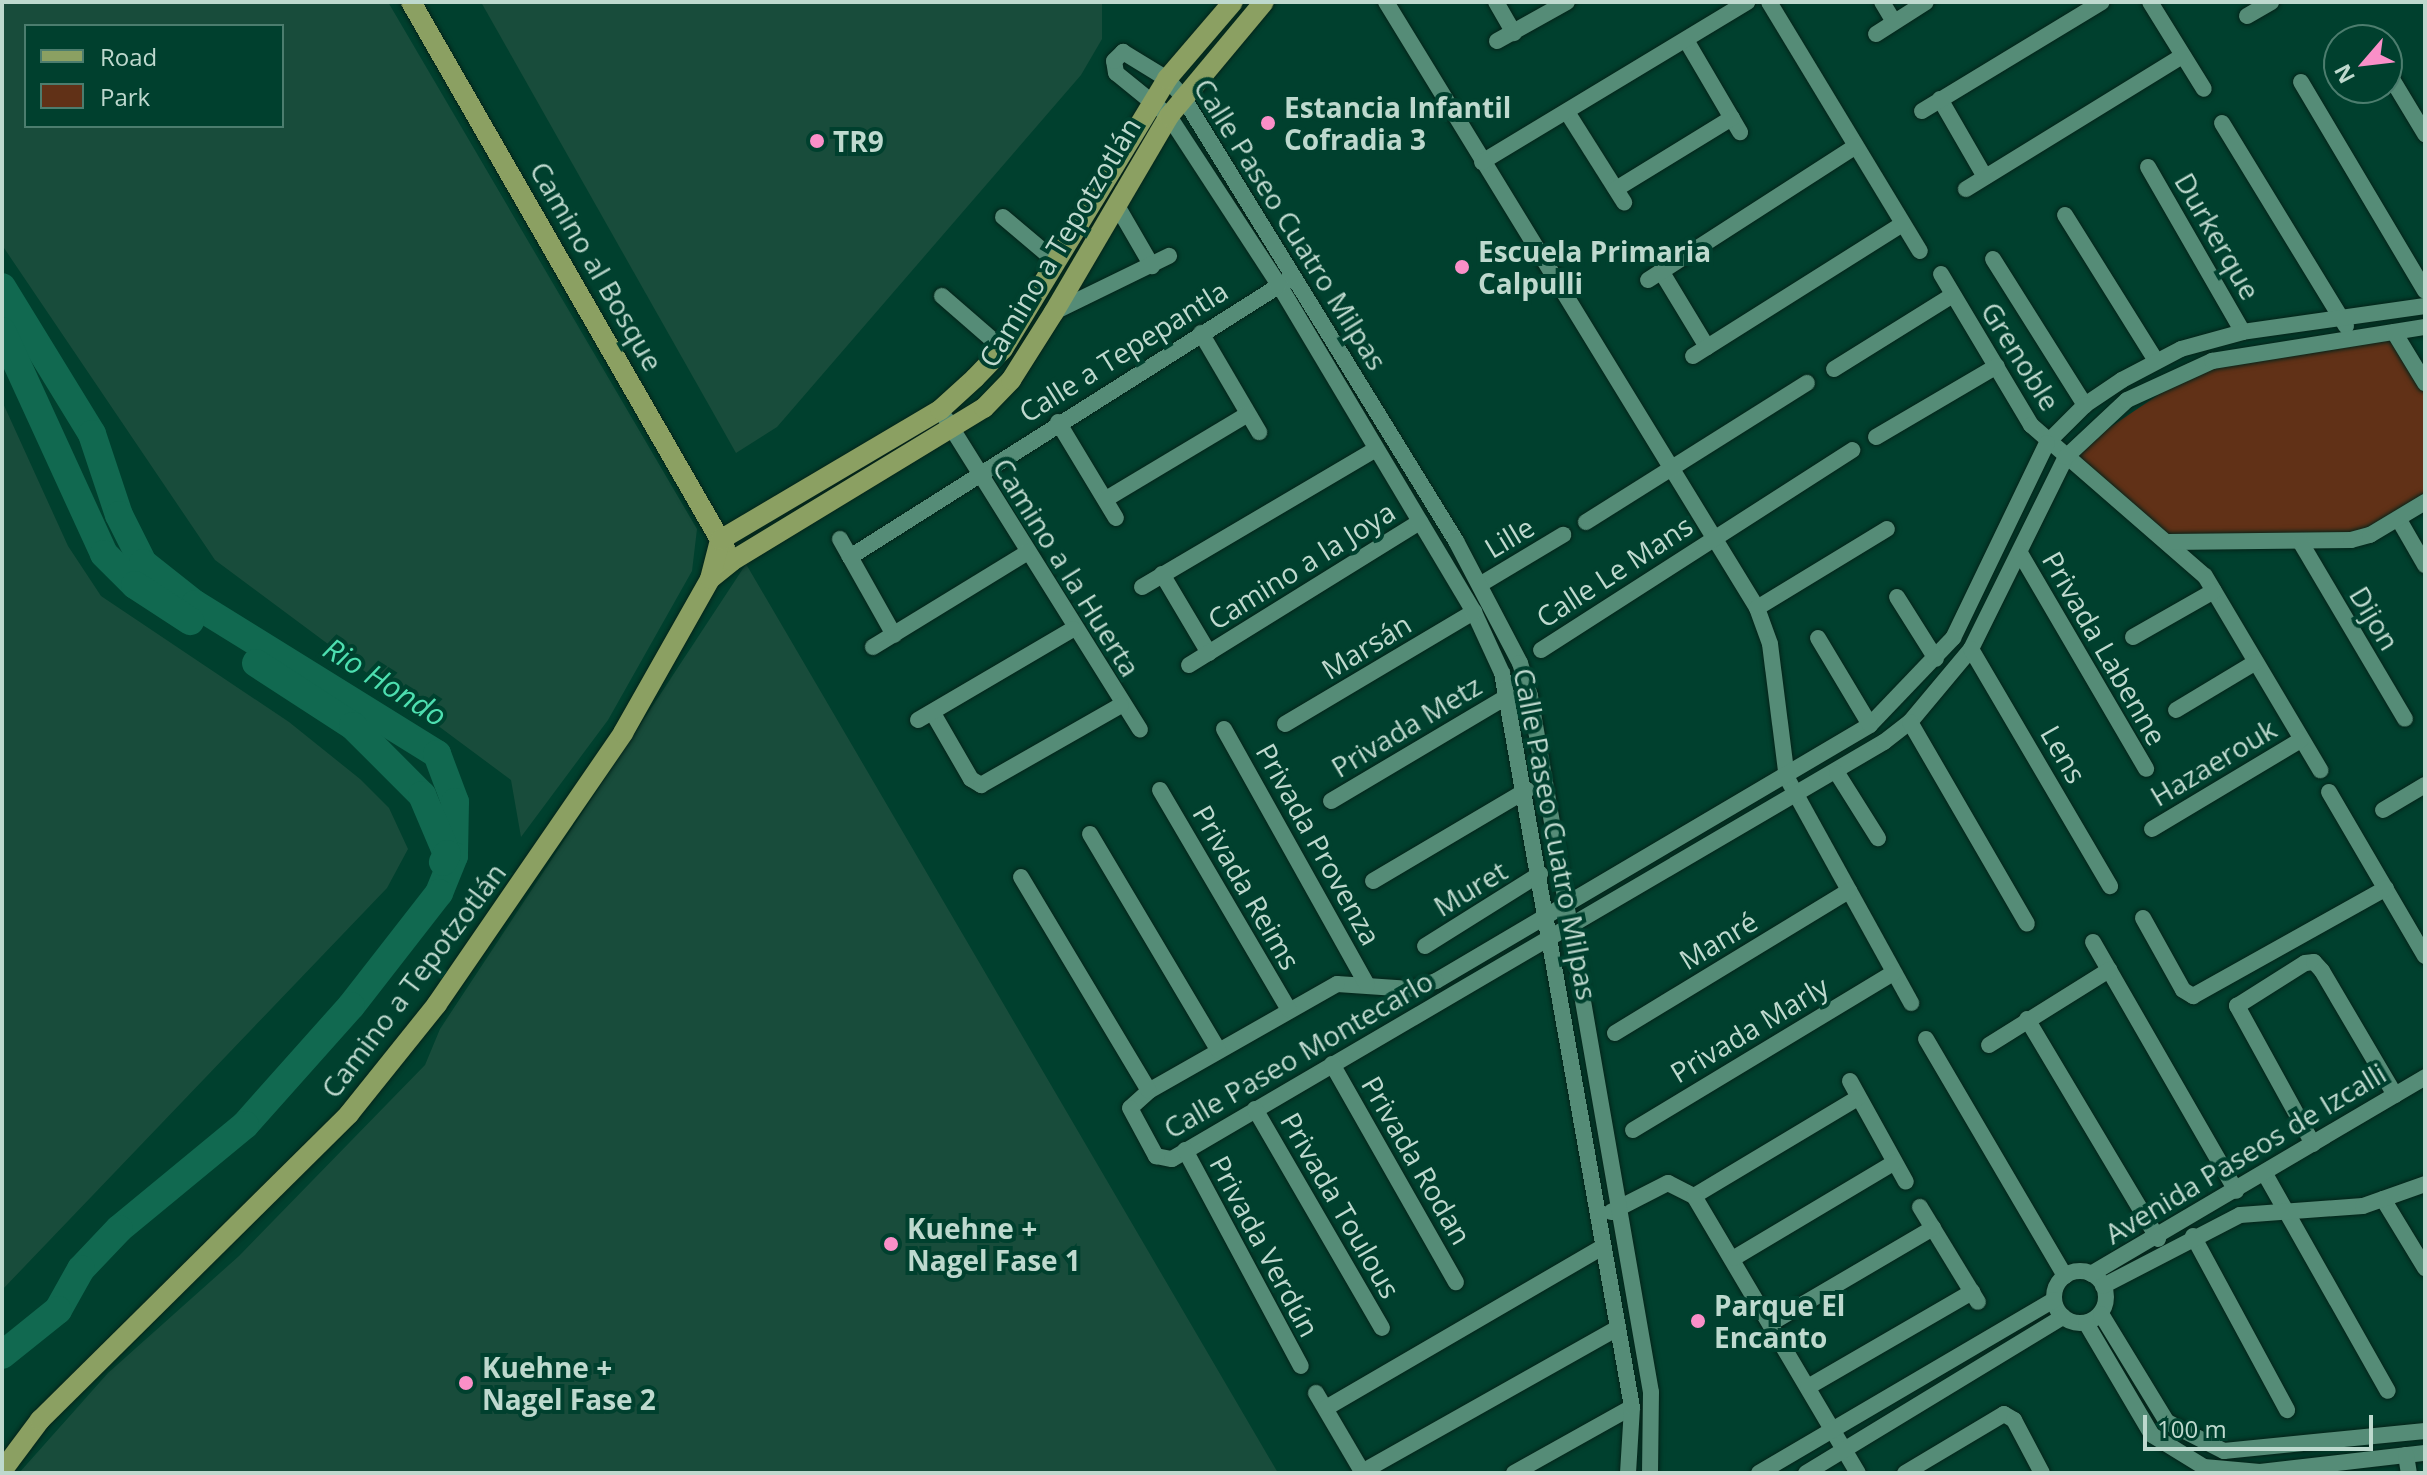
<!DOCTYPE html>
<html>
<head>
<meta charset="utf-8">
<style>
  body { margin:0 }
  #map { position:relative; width:2427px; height:1475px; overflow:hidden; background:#00402e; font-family:"Open Sans",sans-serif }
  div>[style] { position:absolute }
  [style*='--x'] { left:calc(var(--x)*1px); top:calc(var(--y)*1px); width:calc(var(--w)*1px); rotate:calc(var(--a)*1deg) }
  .built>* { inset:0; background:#184c3b }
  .green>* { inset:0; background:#613117 }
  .river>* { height:28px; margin:-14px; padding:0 14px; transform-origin:14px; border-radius:14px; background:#116950 }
  .roads { filter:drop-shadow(0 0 2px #052319) drop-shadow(0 0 2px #052319) }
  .minor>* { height:16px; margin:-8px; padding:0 8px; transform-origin:8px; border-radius:8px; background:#558c77 }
  .minor>.ring { margin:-8px; padding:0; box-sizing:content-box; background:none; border:16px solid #558c77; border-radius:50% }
  .major>* { height:20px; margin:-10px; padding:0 10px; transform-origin:10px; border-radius:10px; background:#8ba062 }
  .dots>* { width:22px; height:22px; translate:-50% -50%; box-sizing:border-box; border:4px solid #00402e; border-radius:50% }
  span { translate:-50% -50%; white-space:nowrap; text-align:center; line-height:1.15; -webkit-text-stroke:8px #00402e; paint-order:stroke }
  .poi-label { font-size:28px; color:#bed9ce; font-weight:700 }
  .left { translate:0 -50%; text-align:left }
  .street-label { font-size:28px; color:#bed9ce }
  .water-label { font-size:30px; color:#4ddfb0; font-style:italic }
  .frame { position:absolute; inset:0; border:4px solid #bed9ce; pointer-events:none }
  .legend { position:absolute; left:24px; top:24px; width:260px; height:104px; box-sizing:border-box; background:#00402e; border:2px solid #4c7d6e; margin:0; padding:10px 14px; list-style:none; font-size:24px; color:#bed9ce }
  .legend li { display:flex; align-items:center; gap:16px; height:40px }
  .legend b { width:40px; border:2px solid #4c7d6e }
  .north { position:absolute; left:2323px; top:24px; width:80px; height:80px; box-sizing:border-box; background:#00402e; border:2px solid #4c7d6e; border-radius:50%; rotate:242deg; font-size:22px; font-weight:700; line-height:32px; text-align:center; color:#bed9ce }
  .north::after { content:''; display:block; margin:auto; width:28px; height:36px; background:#fa8fc8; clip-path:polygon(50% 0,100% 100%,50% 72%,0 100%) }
  .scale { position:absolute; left:2143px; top:1415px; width:230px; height:36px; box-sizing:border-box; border:4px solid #bed9ce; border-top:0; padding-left:10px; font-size:24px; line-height:28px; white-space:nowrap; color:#bed9ce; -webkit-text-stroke:6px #00402e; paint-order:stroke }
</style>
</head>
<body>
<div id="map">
  <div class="built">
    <i style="clip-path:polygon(evenodd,2px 2px,388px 2px,697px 529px,692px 571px,608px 720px,521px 837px,511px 780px,215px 560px,2px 245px,2px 2px,26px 26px,282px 26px,282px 126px,26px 126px,26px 26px)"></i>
    <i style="clip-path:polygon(481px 2px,1102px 2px,1102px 39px,1081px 75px,777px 427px,736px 453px)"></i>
    <i style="clip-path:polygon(2px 401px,68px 546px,101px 596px,289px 722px,360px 779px,389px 808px,408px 849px,387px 888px,2px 1290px)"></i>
    <i style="clip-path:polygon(746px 564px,1278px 1473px,19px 1473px,108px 1373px,239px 1256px,425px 1065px,440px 1029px)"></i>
  </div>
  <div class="green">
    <i style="clip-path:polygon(2394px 330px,2425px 382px,2425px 504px,2364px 542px,2180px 550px,2066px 457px,2207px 362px)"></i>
  </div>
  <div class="river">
    <i style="--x:2;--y:287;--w:172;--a:58.5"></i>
    <i style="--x:92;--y:434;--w:85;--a:71.6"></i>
    <i style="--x:119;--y:515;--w:54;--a:63.4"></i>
    <i style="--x:143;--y:563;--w:66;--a:38.3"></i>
    <i style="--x:195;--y:604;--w:285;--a:31.8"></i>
    <i style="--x:437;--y:754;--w:51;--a:69.4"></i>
    <i style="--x:455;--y:802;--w:54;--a:91.1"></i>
    <i style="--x:454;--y:856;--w:40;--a:112"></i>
    <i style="--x:439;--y:893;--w:143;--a:127.9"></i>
    <i style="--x:351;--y:1006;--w:159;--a:131.7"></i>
    <i style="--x:245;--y:1125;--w:163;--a:140.5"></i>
    <i style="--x:119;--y:1229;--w:55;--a:133.5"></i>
    <i style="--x:81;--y:1269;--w:47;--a:119.3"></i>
    <i style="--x:58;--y:1310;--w:72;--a:141.2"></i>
    <i style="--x:2;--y:331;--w:245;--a:65.4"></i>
    <i style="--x:104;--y:554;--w:44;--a:45"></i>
    <i style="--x:135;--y:585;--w:66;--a:33.2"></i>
    <i style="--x:256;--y:663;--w:116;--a:33"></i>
    <i style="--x:353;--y:726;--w:98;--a:45"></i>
    <i style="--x:422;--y:795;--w:64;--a:67"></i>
    <i style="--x:447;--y:854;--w:9;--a:117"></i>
  </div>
  <div class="roads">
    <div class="minor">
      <i style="--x:1386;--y:2;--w:711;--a:58.52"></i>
      <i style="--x:1757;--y:608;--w:38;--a:70"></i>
      <i style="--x:1770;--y:644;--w:135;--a:82.8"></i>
      <i style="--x:1787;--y:778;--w:257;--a:61.1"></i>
      <i style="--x:1496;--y:2;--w:36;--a:60"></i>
      <i style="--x:1769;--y:2;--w:291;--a:58.8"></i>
      <i style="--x:1882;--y:2;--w:23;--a:59"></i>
      <i style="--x:2150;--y:2;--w:102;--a:58.2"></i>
      <i style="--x:2247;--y:16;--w:28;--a:-30"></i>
      <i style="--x:1876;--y:34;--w:59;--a:-32.6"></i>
      <i style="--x:1686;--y:40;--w:107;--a:59.6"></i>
      <i style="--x:1497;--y:41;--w:80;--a:-29.1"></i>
      <i style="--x:2387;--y:71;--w:74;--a:58.9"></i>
      <i style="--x:2301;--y:82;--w:243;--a:59.3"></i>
      <i style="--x:1940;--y:99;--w:90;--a:60"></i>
      <i style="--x:1922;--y:111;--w:210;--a:-31.2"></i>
      <i style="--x:1567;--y:112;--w:107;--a:57.7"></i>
      <i style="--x:2222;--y:123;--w:238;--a:58.6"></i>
      <i style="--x:1482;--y:162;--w:310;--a:-31.1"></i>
      <i style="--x:2148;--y:167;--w:190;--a:60.1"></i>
      <i style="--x:1616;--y:189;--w:136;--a:-31.5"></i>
      <i style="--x:1966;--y:189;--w:254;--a:-31.6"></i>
      <i style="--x:1116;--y:204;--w:72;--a:59.9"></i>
      <i style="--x:2065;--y:215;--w:170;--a:58"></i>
      <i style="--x:1003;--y:217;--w:68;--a:40.2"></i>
      <i style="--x:1993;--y:259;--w:173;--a:57.8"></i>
      <i style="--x:1661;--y:271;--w:89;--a:58.8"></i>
      <i style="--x:1941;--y:274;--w:176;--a:59.2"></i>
      <i style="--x:2031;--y:425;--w:230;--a:41"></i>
      <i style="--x:2205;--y:576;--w:226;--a:59.3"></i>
      <i style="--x:1648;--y:280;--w:247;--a:-32.8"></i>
      <i style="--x:942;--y:296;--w:81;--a:41"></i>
      <i style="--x:2425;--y:306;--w:184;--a:171.9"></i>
      <i style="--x:2243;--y:332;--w:64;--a:164.7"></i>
      <i style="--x:2181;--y:349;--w:67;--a:152.3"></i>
      <i style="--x:2122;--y:380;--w:45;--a:146"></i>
      <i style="--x:2085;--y:405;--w:54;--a:135"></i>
      <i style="--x:2047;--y:443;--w:216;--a:115.7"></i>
      <i style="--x:1953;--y:638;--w:120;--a:133.7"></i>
      <i style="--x:1870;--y:725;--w:504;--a:149.47"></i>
      <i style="--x:1436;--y:981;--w:26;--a:162"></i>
      <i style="--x:1411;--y:989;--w:74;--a:-176.1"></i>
      <i style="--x:1337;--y:984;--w:216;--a:150.4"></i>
      <i style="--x:1149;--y:1091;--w:25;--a:138"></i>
      <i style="--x:1130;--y:1108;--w:55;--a:61.6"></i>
      <i style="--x:1156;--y:1156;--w:16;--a:11"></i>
      <i style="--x:1172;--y:1159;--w:825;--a:-30.36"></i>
      <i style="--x:1884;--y:742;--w:33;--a:-38"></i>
      <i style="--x:1910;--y:722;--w:95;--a:-50.1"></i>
      <i style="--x:1971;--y:649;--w:214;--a:-63.7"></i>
      <i style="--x:2066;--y:457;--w:83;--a:-43.1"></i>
      <i style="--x:2127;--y:400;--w:94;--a:-24.6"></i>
      <i style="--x:2212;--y:361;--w:216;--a:-9.1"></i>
      <i style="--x:1054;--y:312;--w:128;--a:-26"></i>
      <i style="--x:2394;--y:332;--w:60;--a:58.7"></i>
      <i style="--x:1201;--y:333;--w:115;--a:59.6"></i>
      <i style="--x:1693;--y:356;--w:248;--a:-32.2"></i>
      <i style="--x:1834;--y:369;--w:140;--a:-31.9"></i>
      <i style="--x:946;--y:419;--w:366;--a:58"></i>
      <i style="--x:1058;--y:422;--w:112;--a:58.9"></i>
      <i style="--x:1876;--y:437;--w:140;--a:-30.4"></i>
      <i style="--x:1106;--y:499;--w:165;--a:-30.9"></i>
      <i style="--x:2399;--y:520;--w:52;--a:60"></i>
      <i style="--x:1586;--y:522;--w:261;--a:-32.2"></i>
      <i style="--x:840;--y:539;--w:110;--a:60.6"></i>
      <i style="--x:2169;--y:542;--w:182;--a:-0.6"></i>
      <i style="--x:2351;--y:540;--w:20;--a:-15"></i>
      <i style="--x:2370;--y:535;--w:64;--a:-31"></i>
      <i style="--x:2301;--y:543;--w:204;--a:59.4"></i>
      <i style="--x:2020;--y:553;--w:250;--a:59.7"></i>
      <i style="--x:850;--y:557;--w:518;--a:-32.31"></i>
      <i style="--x:1162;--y:574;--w:92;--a:59.3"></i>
      <i style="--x:1481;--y:584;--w:96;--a:-30.9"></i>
      <i style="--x:1142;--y:587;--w:270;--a:-30.5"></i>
      <i style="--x:1897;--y:597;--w:73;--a:57.8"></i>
      <i style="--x:1757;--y:608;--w:152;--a:-31.3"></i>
      <i style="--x:2133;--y:637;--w:93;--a:-29.6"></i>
      <i style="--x:1818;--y:638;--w:101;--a:59.1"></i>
      <i style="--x:873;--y:647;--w:182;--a:-31.5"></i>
      <i style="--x:1971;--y:649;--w:275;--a:59.6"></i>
      <i style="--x:1541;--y:650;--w:370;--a:-32.7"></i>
      <i style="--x:1189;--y:665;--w:272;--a:-31.8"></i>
      <i style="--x:2176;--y:710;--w:93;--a:-31"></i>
      <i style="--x:934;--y:715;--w:74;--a:60"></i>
      <i style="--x:971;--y:779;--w:12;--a:31"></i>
      <i style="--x:981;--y:785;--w:161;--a:-29.7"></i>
      <i style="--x:918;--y:720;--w:180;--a:-30.4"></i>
      <i style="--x:1910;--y:722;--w:233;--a:59.9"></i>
      <i style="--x:1285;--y:724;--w:220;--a:-30.7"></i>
      <i style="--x:1224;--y:729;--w:293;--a:60.8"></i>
      <i style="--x:1837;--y:773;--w:77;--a:57.8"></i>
      <i style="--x:1160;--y:790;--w:255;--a:59.6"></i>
      <i style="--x:2329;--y:792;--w:190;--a:59.7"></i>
      <i style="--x:1331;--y:801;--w:206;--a:-30.7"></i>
      <i style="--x:2383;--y:810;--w:49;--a:-30.8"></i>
      <i style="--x:2152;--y:829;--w:174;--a:-30.9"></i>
      <i style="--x:1090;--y:834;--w:252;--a:59.3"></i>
      <i style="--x:1021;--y:877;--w:249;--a:59.1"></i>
      <i style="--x:1373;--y:881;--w:179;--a:-30.6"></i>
      <i style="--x:2143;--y:918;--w:82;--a:60.9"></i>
      <i style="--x:2183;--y:990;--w:12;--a:31"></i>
      <i style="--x:2193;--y:996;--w:221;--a:-29.2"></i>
      <i style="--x:2093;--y:942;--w:287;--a:60.1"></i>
      <i style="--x:1425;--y:946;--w:136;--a:-32.1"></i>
      <i style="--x:2027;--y:1019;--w:256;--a:59.2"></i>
      <i style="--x:1615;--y:1033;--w:274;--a:-31.3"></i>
      <i style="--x:1926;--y:1039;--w:275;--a:59.6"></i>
      <i style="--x:1989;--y:1045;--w:142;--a:-32"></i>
      <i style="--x:1332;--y:1064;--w:251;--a:60.4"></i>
      <i style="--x:1850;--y:1081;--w:115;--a:61"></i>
      <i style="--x:1255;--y:1109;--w:253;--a:59.9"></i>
      <i style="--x:1633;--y:1130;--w:304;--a:-31.1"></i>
      <i style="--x:2313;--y:1144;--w:158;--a:-118.8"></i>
      <i style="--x:2237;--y:1006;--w:80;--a:-32.3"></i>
      <i style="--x:2305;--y:963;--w:9;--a:-6"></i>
      <i style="--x:2314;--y:962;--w:12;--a:48"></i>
      <i style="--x:2322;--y:971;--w:144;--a:59.5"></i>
      <i style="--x:1185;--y:1150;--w:245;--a:61.8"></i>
      <i style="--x:2265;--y:1174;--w:249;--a:60.5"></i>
      <i style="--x:1694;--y:1196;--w:191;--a:-30.9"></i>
      <i style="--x:2383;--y:1199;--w:81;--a:58.7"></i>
      <i style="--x:1920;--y:1207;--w:111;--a:58.6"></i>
      <i style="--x:1611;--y:1212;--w:64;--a:-27"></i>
      <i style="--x:1668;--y:1183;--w:29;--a:27"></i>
      <i style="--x:1694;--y:1196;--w:322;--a:59.4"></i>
      <i style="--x:2193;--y:1236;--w:198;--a:61.6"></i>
      <i style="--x:1734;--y:1258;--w:187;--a:-30.8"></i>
      <i class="ring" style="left:2054px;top:1271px;width:36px;height:36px"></i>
      <i style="--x:2091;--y:1274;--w:388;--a:-30.5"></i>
      <i style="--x:2103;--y:1286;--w:154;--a:-27.4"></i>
      <i style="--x:2240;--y:1215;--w:123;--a:-4.2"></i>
      <i style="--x:2363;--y:1206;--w:66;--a:-19.5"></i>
      <i style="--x:2101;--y:1314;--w:127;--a:58.6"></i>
      <i style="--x:2167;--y:1422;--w:64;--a:27"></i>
      <i style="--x:2224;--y:1451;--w:202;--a:-5.7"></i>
      <i style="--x:1771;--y:1323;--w:188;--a:-30.4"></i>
      <i style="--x:2086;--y:1323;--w:130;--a:59.5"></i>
      <i style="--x:2152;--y:1435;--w:61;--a:31.6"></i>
      <i style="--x:2204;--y:1467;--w:56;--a:5.1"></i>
      <i style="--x:2260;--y:1472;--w:166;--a:-6.6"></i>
      <i style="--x:1808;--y:1387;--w:190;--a:-30.1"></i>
      <i style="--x:1316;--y:1393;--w:93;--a:59.6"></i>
      <i style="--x:1326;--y:1408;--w:320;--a:-30.2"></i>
      <i style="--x:2406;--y:1455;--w:18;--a:81"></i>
      <i style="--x:1362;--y:1472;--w:294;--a:-29.4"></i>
      <i style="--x:1514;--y:1473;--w:135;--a:-29.2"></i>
      <i style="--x:1628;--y:1473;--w:66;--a:-86.5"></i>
      <i style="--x:1632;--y:1407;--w:745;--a:-100.04"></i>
      <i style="--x:1502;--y:673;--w:67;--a:-114.7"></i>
      <i style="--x:1474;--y:612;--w:381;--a:-120.8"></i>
      <i style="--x:1279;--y:285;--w:202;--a:-123.1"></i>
      <i style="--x:1169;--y:116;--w:68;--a:-140.9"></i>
      <i style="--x:1116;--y:73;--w:12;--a:-99"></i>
      <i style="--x:1114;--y:61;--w:13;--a:-45"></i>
      <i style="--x:1123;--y:52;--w:52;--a:31.5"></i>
      <i style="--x:1167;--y:79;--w:24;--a:48"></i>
      <i style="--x:1183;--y:97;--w:521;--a:58.41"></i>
      <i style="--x:1456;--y:541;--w:138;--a:62.3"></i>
      <i style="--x:1520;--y:663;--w:34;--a:73"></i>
      <i style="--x:1530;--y:696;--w:706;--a:80.14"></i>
      <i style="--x:1651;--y:1392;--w:81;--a:90.7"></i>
      <i style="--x:1759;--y:1473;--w:342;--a:-30.4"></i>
      <i style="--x:1806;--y:1473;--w:301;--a:-31.3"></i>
      <i style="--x:1905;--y:1473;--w:115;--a:-30.8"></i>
      <i style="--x:2004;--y:1414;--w:12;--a:31"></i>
      <i style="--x:2014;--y:1420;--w:60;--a:62.2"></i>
    </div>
    <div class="major">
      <i style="--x:411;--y:2;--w:632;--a:60.11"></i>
      <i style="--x:710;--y:579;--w:28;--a:-39"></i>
      <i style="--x:732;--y:561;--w:295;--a:-31.3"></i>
      <i style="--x:984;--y:408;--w:39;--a:-46"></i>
      <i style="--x:1011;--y:380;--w:80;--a:-57.7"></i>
      <i style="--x:1054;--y:312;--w:227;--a:-59.6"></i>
      <i style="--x:1169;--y:116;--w:148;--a:-50.2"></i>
      <i style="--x:2;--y:1471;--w:64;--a:-53.3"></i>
      <i style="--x:40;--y:1420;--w:435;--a:-44.7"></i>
      <i style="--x:349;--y:1114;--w:141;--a:-51.3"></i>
      <i style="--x:437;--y:1004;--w:329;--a:-55.5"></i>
      <i style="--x:623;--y:733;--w:177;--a:-60.5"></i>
      <i style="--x:710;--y:579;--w:40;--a:-75.6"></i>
      <i style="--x:720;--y:540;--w:256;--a:-30.6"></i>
      <i style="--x:940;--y:410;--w:47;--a:-42.4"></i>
      <i style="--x:975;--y:378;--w:40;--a:-46"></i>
      <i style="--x:1003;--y:349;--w:316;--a:-58.7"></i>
      <i style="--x:1167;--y:79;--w:101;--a:-49.4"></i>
    </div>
  </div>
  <div class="dots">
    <i style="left:1268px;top:123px;background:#fa8fc8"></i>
    <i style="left:817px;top:141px;background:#fa8fc8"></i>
    <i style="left:1462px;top:267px;background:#fa8fc8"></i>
    <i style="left:891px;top:1244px;background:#fa8fc8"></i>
    <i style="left:1698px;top:1321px;background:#fa8fc8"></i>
    <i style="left:466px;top:1383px;background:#fa8fc8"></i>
  </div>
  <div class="poi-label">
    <span class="left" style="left:1284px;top:123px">Estancia Infantil<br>Cofradia 3</span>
    <span class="left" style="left:833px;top:141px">TR9</span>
    <span class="left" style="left:1478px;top:267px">Escuela Primaria<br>Calpulli</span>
    <span class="left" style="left:907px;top:1244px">Kuehne +<br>Nagel Fase 1</span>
    <span class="left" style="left:1714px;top:1321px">Parque El<br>Encanto</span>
    <span class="left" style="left:482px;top:1383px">Kuehne +<br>Nagel Fase 2</span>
  </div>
  <div class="street-label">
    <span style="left:1291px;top:224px;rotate:58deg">Calle Paseo Cuatro Milpas</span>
    <span style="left:2218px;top:236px;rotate:60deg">Durkerque</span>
    <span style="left:1059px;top:242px;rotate:-59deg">Camino a Tepotzotlán</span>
    <span style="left:597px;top:266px;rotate:60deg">Camino al Bosque</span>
    <span style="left:1123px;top:351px;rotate:-32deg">Calle a Tepepantla</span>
    <span style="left:2021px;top:356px;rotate:58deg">Grenoble</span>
    <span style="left:1509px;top:537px;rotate:-31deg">Lille</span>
    <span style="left:1301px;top:565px;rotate:-32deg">Camino a la Joya</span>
    <span style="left:1067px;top:567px;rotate:58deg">Camino a la Huerta</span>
    <span style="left:1614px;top:571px;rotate:-33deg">Calle Le Mans</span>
    <span style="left:2375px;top:618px;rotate:59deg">Dijon</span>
    <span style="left:1366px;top:646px;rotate:-31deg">Marsán</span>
    <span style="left:2105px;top:648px;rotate:60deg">Privada Labenne</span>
    <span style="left:1406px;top:726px;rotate:-31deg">Privada Metz</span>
    <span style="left:2064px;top:754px;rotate:60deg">Lens</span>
    <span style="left:2213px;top:762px;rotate:-31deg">Hazaerouk</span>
    <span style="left:1556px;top:834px;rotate:79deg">Calle Paseo Cuatro Milpas</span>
    <span style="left:1319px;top:844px;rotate:61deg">Privada Provenza</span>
    <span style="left:1247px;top:887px;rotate:60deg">Privada Reims</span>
    <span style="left:1470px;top:888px;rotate:-31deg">Muret</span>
    <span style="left:1718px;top:940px;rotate:-31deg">Manré</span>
    <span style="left:413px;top:980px;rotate:-53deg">Camino a Tepotzotlán</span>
    <span style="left:1749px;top:1029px;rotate:-31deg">Privada Marly</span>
    <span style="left:1298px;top:1054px;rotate:-30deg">Calle Paseo Montecarlo</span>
    <span style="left:2245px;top:1153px;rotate:-31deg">Avenida Paseos de Izcalli</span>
    <span style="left:1417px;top:1160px;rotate:60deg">Privada Rodan</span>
    <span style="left:1341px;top:1205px;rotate:60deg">Privada Toulous</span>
    <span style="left:1265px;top:1246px;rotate:62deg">Privada Verdún</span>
  </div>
  <div class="water-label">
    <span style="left:385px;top:682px;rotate:32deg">Rio Hondo</span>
  </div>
  <div class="frame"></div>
  <ul class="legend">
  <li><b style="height:10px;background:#8ba062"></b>Road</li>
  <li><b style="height:22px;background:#613117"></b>Park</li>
  </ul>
  <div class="north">N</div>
  <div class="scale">100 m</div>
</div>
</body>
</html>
